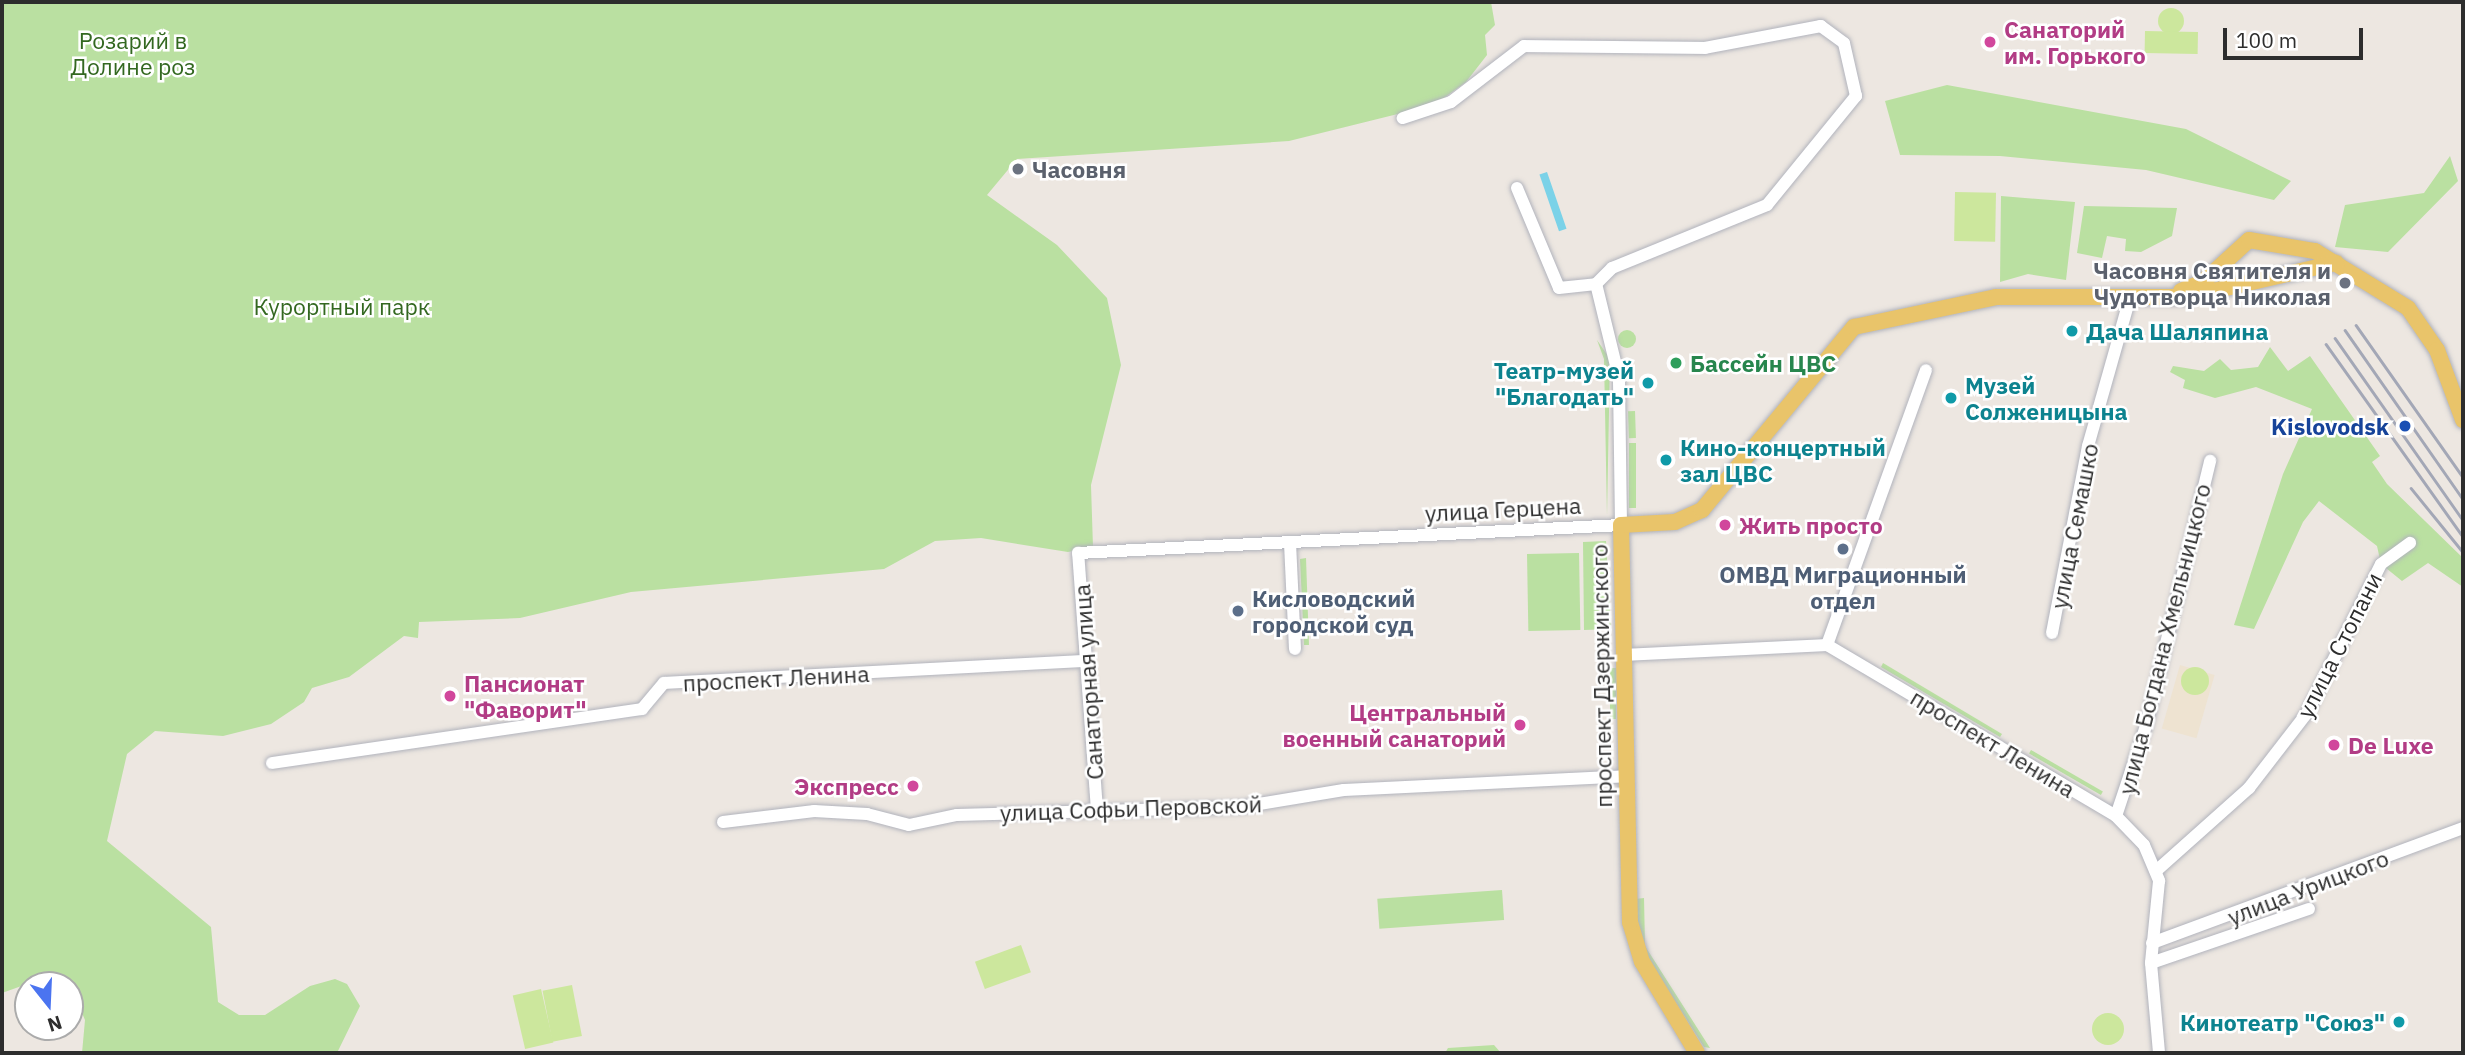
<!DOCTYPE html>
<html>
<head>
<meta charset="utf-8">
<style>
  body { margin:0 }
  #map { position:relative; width:2465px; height:1055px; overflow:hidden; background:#ede7e1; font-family:"IBM Plex Sans",sans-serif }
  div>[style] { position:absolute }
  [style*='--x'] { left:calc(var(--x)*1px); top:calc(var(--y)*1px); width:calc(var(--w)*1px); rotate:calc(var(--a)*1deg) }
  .education>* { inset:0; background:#eee3d1; transform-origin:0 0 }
  .green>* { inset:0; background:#bae0a1; transform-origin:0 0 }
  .round { border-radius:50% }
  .pitch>* { inset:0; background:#cce79d; transform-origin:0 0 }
  .water>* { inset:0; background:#7bd2e8; transform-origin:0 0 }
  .roads { filter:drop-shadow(0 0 2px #b1b3bc) drop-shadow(0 0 2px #b1b3bc) }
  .minor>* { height:12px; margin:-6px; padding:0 6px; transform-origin:6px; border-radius:6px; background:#fff }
  .major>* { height:16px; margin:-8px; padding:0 8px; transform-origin:8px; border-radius:8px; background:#e9c46a }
  .rail>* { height:2.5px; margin:-1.25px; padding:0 1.25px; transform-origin:1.25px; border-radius:1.25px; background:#a3a7b6 }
  .dots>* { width:19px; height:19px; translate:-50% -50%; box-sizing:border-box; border:4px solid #fff; border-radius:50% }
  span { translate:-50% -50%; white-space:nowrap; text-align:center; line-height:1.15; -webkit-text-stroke:5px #fff; paint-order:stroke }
  .hotel-label { font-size:23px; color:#b23c85; font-weight:700 }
  .left { translate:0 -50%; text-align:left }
  .right { translate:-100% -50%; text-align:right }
  .park-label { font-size:23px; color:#336820 }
  .worship-label { font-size:23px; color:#5b616d; font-weight:700 }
  .culture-label { font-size:23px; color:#0d838f; font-weight:700 }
  .leisure-label { font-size:23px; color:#27864d; font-weight:700 }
  .transit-label { font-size:23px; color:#164399; font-weight:700 }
  .street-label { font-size:23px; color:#2d2d2d }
  .service-label { font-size:23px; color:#4e5e75; font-weight:700 }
  .frame { position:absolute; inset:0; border:4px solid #2d2d2d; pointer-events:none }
  .north { position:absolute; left:14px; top:971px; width:70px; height:70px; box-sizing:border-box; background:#fff; border:2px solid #ababab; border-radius:50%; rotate:162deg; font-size:19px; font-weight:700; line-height:28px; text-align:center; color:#2d2d2d }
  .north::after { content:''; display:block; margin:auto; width:24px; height:32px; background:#4b74f0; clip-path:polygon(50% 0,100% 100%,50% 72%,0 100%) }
  .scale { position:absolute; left:2223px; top:28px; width:140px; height:32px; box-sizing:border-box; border:4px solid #2d2d2d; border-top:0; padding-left:9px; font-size:21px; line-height:24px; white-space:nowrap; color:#2d2d2d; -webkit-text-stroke:5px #fff; paint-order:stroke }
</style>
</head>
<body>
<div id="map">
  <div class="education">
    <i style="left:2180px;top:665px;width:36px;height:66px;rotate:16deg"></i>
  </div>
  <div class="green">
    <i style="clip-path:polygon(2px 2px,1491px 2px,1495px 25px,1485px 35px,1487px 55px,1466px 82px,1434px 105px,1289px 141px,1017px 159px,987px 195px,1057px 245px,1107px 298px,1121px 365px,1091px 485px,1093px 547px,1068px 552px,981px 538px,935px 541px,884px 569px,631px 592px,520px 618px,419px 622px,418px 638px,404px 636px,349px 677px,312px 688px,304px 702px,271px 724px,223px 736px,155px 731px,127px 754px,107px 841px,211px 927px,218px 1002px,239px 1015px,265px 1015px,310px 986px,335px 979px,347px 984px,360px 1006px,337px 1053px,82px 1053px,85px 1020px,70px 985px,41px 979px,2px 993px)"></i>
    <i style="clip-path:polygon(1947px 85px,2186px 129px,2291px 181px,2274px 200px,2146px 170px,2000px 156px,1900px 155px,1885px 101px)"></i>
    <i style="clip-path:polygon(2450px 156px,2458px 181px,2388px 252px,2335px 247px,2345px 205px,2424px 193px)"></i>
    <i style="clip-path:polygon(2001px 196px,2075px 202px,2066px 280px,2028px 274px,2000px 282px)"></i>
    <i style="clip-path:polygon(2084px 206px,2177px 208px,2172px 236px,2141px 252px,2125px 251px,2126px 239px,2107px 236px,2102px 258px,2077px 253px)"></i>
    <i class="round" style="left:1618px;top:330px;width:18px;height:18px"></i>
    <i style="clip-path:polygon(1597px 340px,1610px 359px,1607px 516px,1604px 359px)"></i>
    <i style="clip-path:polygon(2270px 347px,2288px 371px,2310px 356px,2380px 456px,2372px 462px,2387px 484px,2463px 558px,2463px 587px,2428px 563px,2402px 581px,2381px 564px,2377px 546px,2319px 501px,2303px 522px,2254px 629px,2234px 625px,2283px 474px,2312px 409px,2256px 387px,2215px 398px,2183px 388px,2185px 380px,2170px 372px,2173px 366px,2204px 371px,2220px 359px,2231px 370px,2258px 367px)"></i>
    <i style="left:1635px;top:411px;width:27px;height:7px;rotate:88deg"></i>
    <i style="left:1629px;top:443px;width:7px;height:65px"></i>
    <i style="clip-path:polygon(1606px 541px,1611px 629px,1584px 630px,1583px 542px)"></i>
    <i style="left:1579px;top:553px;width:77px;height:52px;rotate:89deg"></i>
    <i style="clip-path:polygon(1306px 558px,1309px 645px,1304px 645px,1300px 559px)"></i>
    <i style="clip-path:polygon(1883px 663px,2002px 734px,2000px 737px,1881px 667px)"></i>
    <i style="left:1610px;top:668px;width:6px;height:51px"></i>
    <i style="left:2031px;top:750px;width:83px;height:4px;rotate:30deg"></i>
    <i style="left:1502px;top:890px;width:30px;height:125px;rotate:86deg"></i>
    <i style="clip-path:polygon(1644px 898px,1645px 946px,1710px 1048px,1704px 1047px,1641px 947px,1635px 899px)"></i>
    <i style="clip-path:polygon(1494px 1045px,1501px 1053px,1445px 1053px,1448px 1048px)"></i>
  </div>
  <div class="pitch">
    <i class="round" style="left:2158px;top:8px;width:26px;height:26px"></i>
    <i style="left:2145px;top:31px;width:53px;height:22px;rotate:1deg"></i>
    <i style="left:1955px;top:192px;width:41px;height:49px;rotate:1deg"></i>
    <i class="round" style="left:2181px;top:667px;width:28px;height:28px"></i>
    <i style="left:1021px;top:945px;width:29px;height:49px;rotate:70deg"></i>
    <i style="left:572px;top:985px;width:52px;height:30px;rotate:79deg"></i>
    <i style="left:541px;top:989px;width:55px;height:29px;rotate:77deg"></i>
    <i class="round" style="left:2092px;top:1013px;width:32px;height:32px"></i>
  </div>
  <div class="water">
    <i style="left:1547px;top:172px;width:60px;height:8px;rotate:71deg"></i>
  </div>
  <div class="roads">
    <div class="minor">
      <i style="--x:1517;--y:188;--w:108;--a:67.2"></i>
      <i style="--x:1559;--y:288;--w:37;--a:-6"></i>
      <i style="--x:1290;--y:543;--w:106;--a:87.3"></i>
      <i style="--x:2052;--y:633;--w:190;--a:-79.1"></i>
      <i style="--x:2088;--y:446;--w:154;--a:-74.2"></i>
      <i style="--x:1827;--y:645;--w:292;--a:-70.2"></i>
      <i style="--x:1624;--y:655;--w:203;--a:-2.8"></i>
      <i style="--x:1827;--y:645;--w:336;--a:30.6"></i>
      <i style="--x:2116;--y:816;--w:40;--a:46"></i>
      <i style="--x:2144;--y:845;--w:39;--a:67"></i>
      <i style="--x:2159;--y:881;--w:82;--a:95.6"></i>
      <i style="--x:2151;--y:963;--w:90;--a:84.9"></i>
      <i style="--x:272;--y:763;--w:374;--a:-8.3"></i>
      <i style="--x:642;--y:709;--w:34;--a:-50"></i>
      <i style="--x:664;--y:683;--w:423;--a:-3"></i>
      <i style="--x:1097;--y:810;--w:258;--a:-94.2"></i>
      <i style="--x:1078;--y:553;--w:544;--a:-2.95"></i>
      <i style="--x:1621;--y:525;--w:147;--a:-90.8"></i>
      <i style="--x:1619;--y:378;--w:97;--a:-103.7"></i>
      <i style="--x:1596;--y:284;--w:23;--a:-45"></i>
      <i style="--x:1612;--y:268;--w:167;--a:-22.1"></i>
      <i style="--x:1767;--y:205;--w:141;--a:-50.8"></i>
      <i style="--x:1856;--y:96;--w:54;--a:-102.8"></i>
      <i style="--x:1844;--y:43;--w:29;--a:-144"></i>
      <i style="--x:1821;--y:26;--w:118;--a:169.3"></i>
      <i style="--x:1705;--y:48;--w:181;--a:-179.4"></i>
      <i style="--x:1524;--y:46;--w:92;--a:142.5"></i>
      <i style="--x:1451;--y:102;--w:51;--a:161.6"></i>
      <i style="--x:2116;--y:816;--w:95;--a:-71.6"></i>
      <i style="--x:2146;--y:726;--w:273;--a:-76.4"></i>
      <i style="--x:723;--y:822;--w:92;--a:-6.9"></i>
      <i style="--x:814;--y:811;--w:53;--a:3.2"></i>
      <i style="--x:867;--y:814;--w:43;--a:14.7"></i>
      <i style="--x:909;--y:825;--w:49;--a:-11.8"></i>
      <i style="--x:957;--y:815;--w:284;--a:-1.6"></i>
      <i style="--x:1241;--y:807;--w:104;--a:-9.4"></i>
      <i style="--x:1344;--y:790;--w:282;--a:-2.8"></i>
      <i style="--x:2156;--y:871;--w:125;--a:-41.7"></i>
      <i style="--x:2249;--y:788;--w:95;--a:-52.3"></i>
      <i style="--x:2307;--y:713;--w:166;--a:-63.6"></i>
      <i style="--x:2381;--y:564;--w:36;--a:-36"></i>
      <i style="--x:2152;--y:943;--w:332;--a:-20.3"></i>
      <i style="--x:2151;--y:963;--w:167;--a:-18.9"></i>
    </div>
    <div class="major">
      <i style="--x:2181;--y:291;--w:24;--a:-22"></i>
      <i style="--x:2203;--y:282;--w:62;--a:-42.4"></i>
      <i style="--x:2249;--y:240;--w:67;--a:9.5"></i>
      <i style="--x:2315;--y:251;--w:109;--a:31.5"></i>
      <i style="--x:2408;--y:308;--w:51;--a:55.4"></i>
      <i style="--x:2437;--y:350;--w:75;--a:69.6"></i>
      <i style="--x:1697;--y:1053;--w:106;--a:-121.1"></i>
      <i style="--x:1642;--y:962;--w:42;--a:-106.7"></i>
      <i style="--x:1630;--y:922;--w:397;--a:-91.3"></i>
      <i style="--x:1621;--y:525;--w:54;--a:-3.2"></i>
      <i style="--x:1675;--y:522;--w:30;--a:-24"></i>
      <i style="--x:1702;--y:510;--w:238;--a:-50.3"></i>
      <i style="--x:1854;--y:327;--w:145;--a:-11.9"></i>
      <i style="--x:1996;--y:297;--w:191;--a:0"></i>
      <i style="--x:2187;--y:297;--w:153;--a:-12.9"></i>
    </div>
  </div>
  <div class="rail">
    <i style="--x:2356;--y:325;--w:186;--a:54.9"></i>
    <i style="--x:2345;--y:330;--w:206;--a:55.1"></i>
    <i style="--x:2335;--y:338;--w:223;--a:54.9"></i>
    <i style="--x:2326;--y:344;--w:237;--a:54.6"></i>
    <i style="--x:2411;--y:488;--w:82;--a:50.9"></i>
  </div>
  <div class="dots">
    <i style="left:1990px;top:42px;background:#d1479c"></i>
    <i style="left:1018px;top:169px;background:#6b7280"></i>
    <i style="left:2345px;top:283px;background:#6b7280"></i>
    <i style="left:2072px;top:331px;background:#0f9aa8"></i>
    <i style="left:1676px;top:363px;background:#2e9e5b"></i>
    <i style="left:1648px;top:383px;background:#0f9aa8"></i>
    <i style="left:1951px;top:398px;background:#0f9aa8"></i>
    <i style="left:2405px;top:426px;background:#1a4fb4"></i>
    <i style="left:1666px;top:460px;background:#0f9aa8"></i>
    <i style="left:1725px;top:525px;background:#d1479c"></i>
    <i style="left:1843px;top:549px;background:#5c6f8a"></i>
    <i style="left:1238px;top:611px;background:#5c6f8a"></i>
    <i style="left:450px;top:696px;background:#d1479c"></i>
    <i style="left:1520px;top:725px;background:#d1479c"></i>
    <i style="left:2334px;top:745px;background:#d1479c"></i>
    <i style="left:913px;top:786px;background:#d1479c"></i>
    <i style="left:2399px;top:1022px;background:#0f9aa8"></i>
  </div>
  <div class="hotel-label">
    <span class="left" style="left:2004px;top:42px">Санаторий<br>им. Горького</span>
    <span class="left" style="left:1739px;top:525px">Жить просто</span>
    <span class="left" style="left:464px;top:696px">Пансионат<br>"Фаворит"</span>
    <span class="right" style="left:1506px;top:725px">Центральный<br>военный санаторий</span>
    <span class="left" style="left:2348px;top:745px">De Luxe</span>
    <span class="right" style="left:899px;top:786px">Экспресс</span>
  </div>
  <div class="park-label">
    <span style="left:133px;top:53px">Розарий в<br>Долине роз</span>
    <span style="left:342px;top:306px">Курортный парк</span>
  </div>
  <div class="worship-label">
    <span class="left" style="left:1032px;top:169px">Часовня</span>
    <span class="right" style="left:2331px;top:283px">Часовня Святителя и<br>Чудотворца Николая</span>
  </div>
  <div class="culture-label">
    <span class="left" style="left:2086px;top:331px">Дача Шаляпина</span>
    <span class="right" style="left:1634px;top:383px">Театр-музей<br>"Благодать"</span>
    <span class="left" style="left:1965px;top:398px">Музей<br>Солженицына</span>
    <span class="left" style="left:1680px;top:460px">Кино-концертный<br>зал ЦВС</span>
    <span class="right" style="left:2385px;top:1022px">Кинотеатр "Союз"</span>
  </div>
  <div class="leisure-label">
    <span class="left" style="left:1690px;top:363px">Бассейн ЦВС</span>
  </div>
  <div class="transit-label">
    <span class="right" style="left:2389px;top:426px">Kislovodsk</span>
  </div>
  <div class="street-label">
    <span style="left:1503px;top:509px;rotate:-3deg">улица Герцена</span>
    <span style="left:2074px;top:526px;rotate:-79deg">улица Семашко</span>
    <span style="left:2164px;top:639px;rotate:-76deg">улица Богдана Хмельницкого</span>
    <span style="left:2339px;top:645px;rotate:-63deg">улица Стопани</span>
    <span style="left:1601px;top:676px;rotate:-91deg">проспект Дзержинского</span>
    <span style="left:776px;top:678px;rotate:-3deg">проспект Ленина</span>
    <span style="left:1088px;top:682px;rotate:-94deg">Санаторная улица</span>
    <span style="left:1993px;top:743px;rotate:31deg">проспект Ленина</span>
    <span style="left:1131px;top:808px;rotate:-2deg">улица Софьи Перовской</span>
    <span style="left:2308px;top:887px;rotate:-21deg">улица Урицкого</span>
  </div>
  <div class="service-label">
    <span style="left:1843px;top:587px">ОМВД Миграционный<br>отдел</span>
    <span class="left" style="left:1252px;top:611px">Кисловодский<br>городской суд</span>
  </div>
  <div class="frame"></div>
  <div class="north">N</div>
  <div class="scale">100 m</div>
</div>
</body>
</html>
